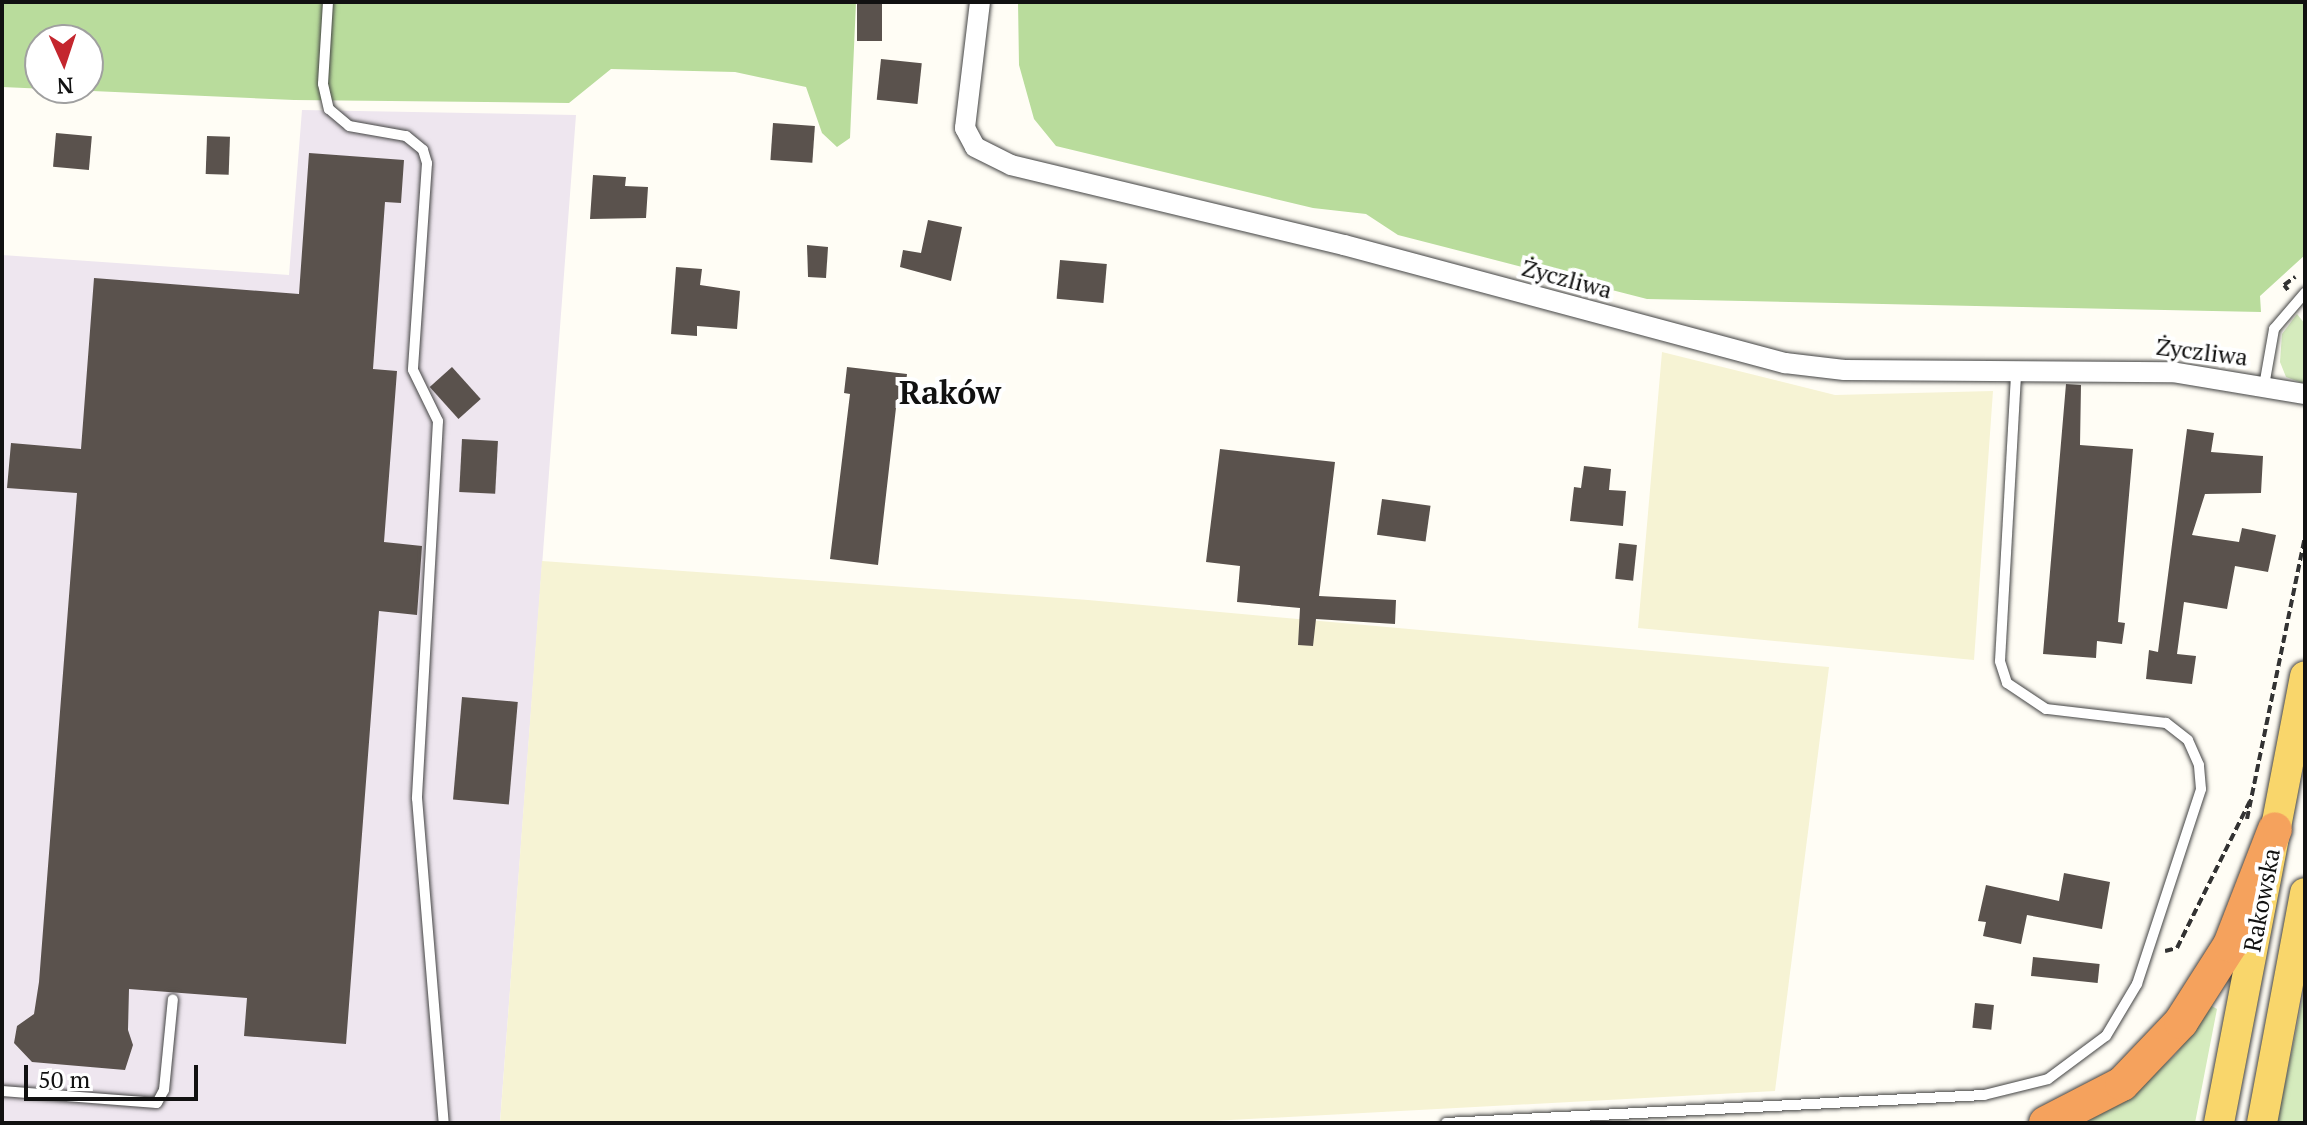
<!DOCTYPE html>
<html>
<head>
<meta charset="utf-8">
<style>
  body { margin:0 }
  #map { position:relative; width:2307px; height:1125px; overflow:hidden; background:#fffdf5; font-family:"PT Serif",serif }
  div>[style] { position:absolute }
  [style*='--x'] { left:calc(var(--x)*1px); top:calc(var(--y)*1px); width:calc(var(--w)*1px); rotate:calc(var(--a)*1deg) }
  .industrial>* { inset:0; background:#eee6ef }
  .farmland>* { inset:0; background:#f6f3d4 }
  .green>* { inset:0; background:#d5ebbd }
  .forest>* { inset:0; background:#b9dc9c }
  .building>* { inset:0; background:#5a524d; transform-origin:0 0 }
  .path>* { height:4px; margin-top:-2px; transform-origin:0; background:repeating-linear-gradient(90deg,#333 0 8px,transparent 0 12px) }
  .roads { filter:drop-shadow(0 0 2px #444) drop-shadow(0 0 2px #444) }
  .lane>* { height:10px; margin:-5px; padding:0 5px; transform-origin:5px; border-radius:5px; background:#fff }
  .street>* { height:20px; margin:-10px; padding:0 10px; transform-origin:10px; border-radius:10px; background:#fff }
  .primary>* { height:30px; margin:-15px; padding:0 15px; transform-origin:15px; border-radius:15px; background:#f9d66b }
  .highway>* { height:34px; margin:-17px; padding:0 17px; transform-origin:17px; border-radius:17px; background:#f5a25d }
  span { translate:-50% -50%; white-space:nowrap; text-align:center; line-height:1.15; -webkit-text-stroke:8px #fff; paint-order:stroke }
  .street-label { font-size:24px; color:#111 }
  .district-label { font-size:32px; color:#111; font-weight:700 }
  .frame { position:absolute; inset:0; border:4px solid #111; pointer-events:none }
  .north { position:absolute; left:24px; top:24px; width:80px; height:80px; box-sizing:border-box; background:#fff; border:2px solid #a0a0a0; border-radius:50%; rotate:177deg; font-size:22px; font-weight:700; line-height:32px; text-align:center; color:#111 }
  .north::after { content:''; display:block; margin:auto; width:28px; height:36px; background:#c4262e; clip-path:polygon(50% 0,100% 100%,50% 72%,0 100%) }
  .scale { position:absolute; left:24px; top:1065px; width:174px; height:36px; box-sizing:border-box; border:4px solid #111; border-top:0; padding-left:10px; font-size:24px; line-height:28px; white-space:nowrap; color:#111; -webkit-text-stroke:6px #fff; paint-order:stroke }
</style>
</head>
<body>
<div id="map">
  <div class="industrial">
    <i style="clip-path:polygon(302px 110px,576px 115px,500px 1123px,2px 1123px,2px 255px,289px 275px)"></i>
  </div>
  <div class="farmland">
    <i style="clip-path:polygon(1662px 352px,1835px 395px,1993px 391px,1974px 660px,1638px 628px)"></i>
    <i style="clip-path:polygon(542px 561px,1088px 600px,1829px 667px,1775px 1091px,1175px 1123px,500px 1123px)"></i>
  </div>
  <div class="green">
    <i style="clip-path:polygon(2297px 314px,2305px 324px,2305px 384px,2286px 377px,2280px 362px,2282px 334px)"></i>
    <i style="clip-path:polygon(2305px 987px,2305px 1123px,2277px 1123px)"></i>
    <i style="clip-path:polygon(2210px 1005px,2217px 1009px,2195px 1123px,2080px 1123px,2151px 1077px,2176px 1054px)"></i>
  </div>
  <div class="forest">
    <i style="clip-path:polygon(evenodd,2px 2px,856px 2px,850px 138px,837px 147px,822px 133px,806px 87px,735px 72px,611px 69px,569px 103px,294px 100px,2px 87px,2px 2px,40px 40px,88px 40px,88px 88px,40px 88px,40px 40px)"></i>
    <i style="clip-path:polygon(1018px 2px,2305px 2px,2305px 255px,2260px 296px,2261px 312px,1647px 299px,1398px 235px,1366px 214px,1313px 208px,1056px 146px,1034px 119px,1019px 65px)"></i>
  </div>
  <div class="building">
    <i style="left:857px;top:2px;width:25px;height:39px"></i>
    <i style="left:881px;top:59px;width:41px;height:41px;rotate:6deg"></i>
    <i style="left:773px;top:123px;width:42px;height:37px;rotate:4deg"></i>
    <i style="left:56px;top:133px;width:36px;height:34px;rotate:5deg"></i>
    <i style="left:207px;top:136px;width:23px;height:38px;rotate:2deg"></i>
    <i style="clip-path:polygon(309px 153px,404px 160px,401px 203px,385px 202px,373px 369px,397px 371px,384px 542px,422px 546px,417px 615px,379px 611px,346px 1044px,244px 1036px,247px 998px,129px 989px,128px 1030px,133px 1045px,125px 1070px,32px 1062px,14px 1043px,17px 1026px,34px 1014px,39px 982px,77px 493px,7px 488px,11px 443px,81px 449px,94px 278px,299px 294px)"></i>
    <i style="clip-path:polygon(593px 175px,626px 177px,625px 186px,648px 187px,646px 218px,590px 219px)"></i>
    <i style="clip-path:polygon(928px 220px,962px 227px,951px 281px,900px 267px,903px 250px,921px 253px)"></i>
    <i style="clip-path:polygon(807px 245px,828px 247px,826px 278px,808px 277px)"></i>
    <i style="left:1060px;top:260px;width:47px;height:39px;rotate:5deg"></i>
    <i style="clip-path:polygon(676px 267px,702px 269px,700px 285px,740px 291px,737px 329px,697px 326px,697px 336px,671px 334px)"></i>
    <i style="left:452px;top:367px;width:43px;height:30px;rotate:48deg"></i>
    <i style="clip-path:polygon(847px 367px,907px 374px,904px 400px,897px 399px,878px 565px,830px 559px,850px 394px,844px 393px)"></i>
    <i style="clip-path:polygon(2066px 384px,2081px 385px,2080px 445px,2133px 449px,2118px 622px,2125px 623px,2122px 644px,2097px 641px,2096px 658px,2043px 654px)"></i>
    <i style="clip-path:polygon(2187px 429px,2214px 433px,2211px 452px,2263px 456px,2261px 493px,2205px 494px,2192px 535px,2239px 542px,2242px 528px,2276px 535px,2268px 572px,2235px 566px,2227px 609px,2184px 602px,2177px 654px,2196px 656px,2192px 684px,2146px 679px,2149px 650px,2158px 652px)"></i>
    <i style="left:462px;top:439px;width:36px;height:53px;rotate:3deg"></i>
    <i style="clip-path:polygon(1220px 449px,1335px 462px,1319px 596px,1396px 600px,1395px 624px,1316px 619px,1313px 646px,1298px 645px,1300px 608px,1237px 602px,1240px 566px,1206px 562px)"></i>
    <i style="clip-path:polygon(1584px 466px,1611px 469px,1609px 490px,1626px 491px,1623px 526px,1570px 521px,1574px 487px,1581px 488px)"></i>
    <i style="left:1382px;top:499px;width:49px;height:36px;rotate:8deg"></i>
    <i style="left:1619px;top:543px;width:18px;height:36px;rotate:6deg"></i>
    <i style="left:462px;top:697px;width:56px;height:103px;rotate:5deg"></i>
    <i style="clip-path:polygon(2064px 873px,2110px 882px,2102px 929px,2027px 915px,2021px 944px,1983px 936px,1986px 922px,1978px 921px,1986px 885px,2059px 901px)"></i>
    <i style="left:2033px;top:957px;width:67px;height:19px;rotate:6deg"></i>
    <i style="left:1975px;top:1003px;width:19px;height:25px;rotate:6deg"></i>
  </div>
  <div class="path">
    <i style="--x:2288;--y:290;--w:6;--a:-129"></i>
    <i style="--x:2284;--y:285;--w:14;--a:-36"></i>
    <i style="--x:2247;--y:819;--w:289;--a:-78.4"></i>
    <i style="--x:2165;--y:951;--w:12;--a:-14"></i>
    <i style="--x:2177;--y:948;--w:164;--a:-63.6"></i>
  </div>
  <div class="roads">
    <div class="lane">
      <i style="--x:328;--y:2;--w:82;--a:93.5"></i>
      <i style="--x:323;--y:84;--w:26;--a:77"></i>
      <i style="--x:329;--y:109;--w:26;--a:40"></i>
      <i style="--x:349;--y:126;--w:58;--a:10"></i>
      <i style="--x:406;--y:136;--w:22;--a:39"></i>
      <i style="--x:423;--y:150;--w:14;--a:73"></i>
      <i style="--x:427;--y:163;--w:207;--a:93.9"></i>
      <i style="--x:413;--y:370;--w:57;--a:63.9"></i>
      <i style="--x:438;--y:421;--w:378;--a:93.2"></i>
      <i style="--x:417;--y:798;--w:326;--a:85.3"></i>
      <i style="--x:2264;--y:386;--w:58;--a:-80"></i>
      <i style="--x:2274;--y:329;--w:48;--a:-49.3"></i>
      <i style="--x:2;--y:1091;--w:155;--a:4.4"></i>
      <i style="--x:157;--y:1103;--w:15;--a:-62"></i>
      <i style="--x:164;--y:1090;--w:91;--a:-84.4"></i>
      <i style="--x:1446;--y:1123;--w:539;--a:-2.98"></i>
      <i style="--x:1984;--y:1095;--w:66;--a:-14"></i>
      <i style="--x:2048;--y:1079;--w:72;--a:-36.6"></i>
      <i style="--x:2106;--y:1036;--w:61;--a:-59.2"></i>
      <i style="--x:2137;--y:984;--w:205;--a:-71.8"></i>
      <i style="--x:2201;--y:789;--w:24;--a:-95"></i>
      <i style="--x:2199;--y:765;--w:27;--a:-114"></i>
      <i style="--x:2188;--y:740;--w:28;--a:-142"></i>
      <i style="--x:2166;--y:723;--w:121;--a:-173.3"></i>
      <i style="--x:2046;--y:709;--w:47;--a:-146.3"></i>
      <i style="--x:2007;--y:683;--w:23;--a:-108"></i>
      <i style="--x:2000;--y:661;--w:290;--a:-86.8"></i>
    </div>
    <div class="street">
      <i style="--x:980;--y:2;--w:127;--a:96.8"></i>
      <i style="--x:965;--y:128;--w:21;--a:62"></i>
      <i style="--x:975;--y:147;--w:40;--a:26.6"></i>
      <i style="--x:1011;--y:165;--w:342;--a:13.5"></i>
      <i style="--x:1344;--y:245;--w:457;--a:15"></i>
      <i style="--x:1785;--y:363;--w:60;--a:6.7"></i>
      <i style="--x:1845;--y:370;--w:327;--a:0.4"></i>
      <i style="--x:2172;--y:372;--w:135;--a:9.4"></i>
    </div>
    <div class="primary">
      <i style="--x:2219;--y:1123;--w:455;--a:-79.1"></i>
      <i style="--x:2262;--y:1123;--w:234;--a:-79.4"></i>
    </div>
    <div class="highway">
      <i style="--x:2046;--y:1123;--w:85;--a:-27.2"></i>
      <i style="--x:2122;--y:1084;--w:86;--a:-46.4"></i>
      <i style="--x:2181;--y:1022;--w:91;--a:-57.5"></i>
      <i style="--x:2230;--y:945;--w:124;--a:-68.8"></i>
    </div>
  </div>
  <div class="street-label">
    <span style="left:1567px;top:279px;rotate:15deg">Życzliwa</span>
    <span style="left:2202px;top:352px;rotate:7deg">Życzliwa</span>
    <span style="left:2262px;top:900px;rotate:-79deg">Rakowska</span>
  </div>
  <div class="district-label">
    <span style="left:950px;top:392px">Raków</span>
  </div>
  <div class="frame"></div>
  <div class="north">N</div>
  <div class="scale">50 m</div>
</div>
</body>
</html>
